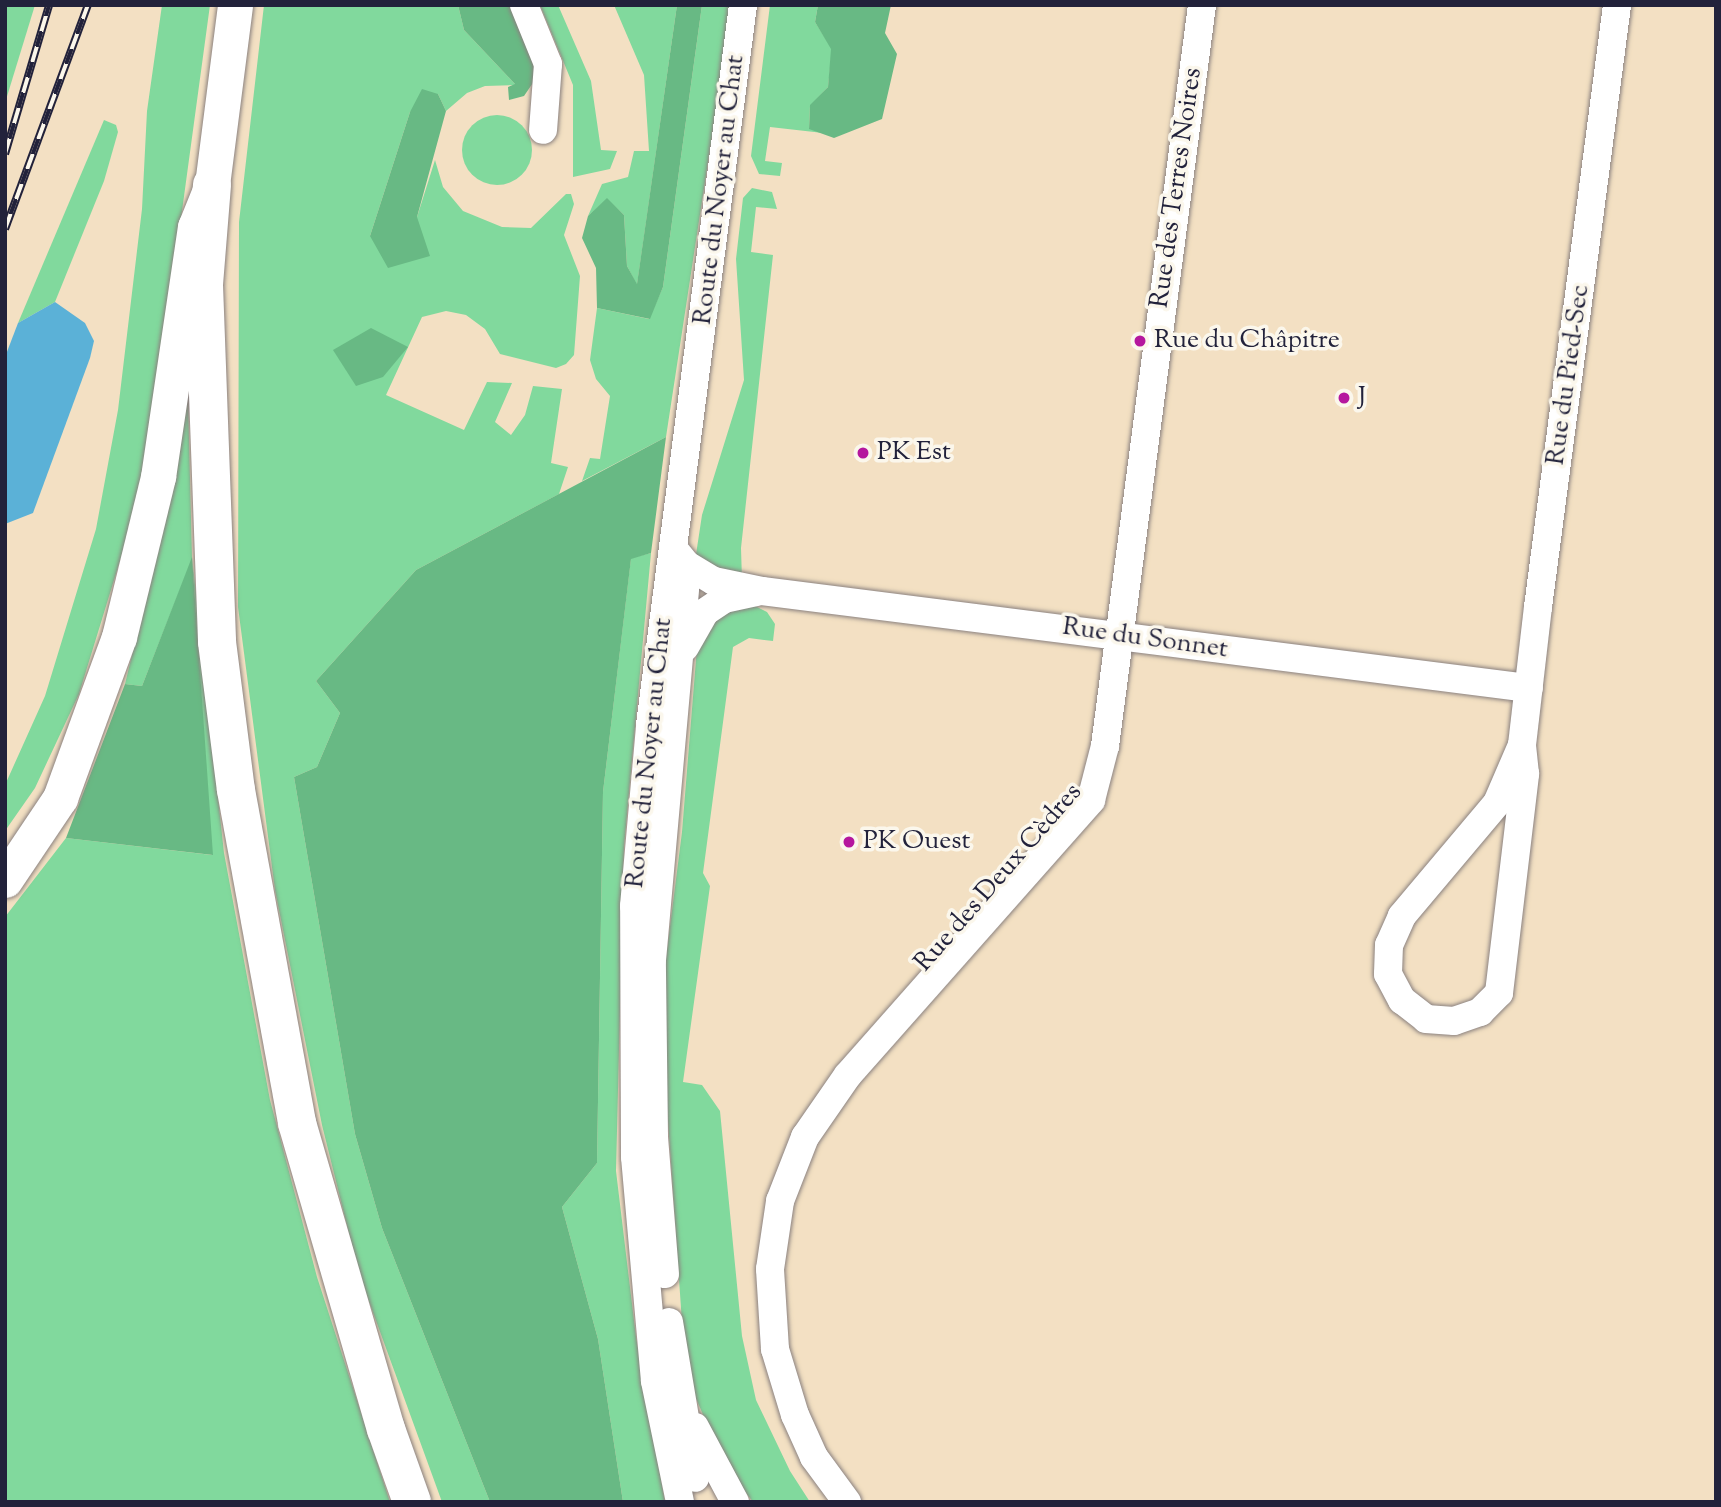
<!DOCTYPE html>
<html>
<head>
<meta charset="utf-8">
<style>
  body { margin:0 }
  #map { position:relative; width:1721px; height:1507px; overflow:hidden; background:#f3e0c3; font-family:"Sorts Mill Goudy",serif }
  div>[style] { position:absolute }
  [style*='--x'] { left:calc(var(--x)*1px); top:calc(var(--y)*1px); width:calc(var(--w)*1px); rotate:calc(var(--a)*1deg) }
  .green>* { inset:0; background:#81d99d }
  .round { border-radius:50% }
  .forest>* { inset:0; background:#68b984 }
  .water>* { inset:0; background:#5bb1d7 }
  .roads { filter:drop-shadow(0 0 2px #8a817f) drop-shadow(0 0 2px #8a817f) }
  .minor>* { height:28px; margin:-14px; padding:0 14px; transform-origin:14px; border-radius:14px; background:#fff }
  .major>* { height:35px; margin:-17.5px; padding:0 17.5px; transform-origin:17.5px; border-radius:17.5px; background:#fff }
  .highway>* { height:38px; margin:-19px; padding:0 19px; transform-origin:19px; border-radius:19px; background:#fff }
  .rail>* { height:8px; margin-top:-4px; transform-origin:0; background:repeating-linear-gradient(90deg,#fbf7ec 0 16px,#22223b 0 32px); box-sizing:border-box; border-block:2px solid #22223b }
  .dots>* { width:19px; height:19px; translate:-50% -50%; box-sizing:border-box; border:4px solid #fbf7ec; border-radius:50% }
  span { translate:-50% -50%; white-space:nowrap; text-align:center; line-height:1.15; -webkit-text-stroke:7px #fbf7ec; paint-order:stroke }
  .street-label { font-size:26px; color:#22223b }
  .poi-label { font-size:26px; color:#22223b }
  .left { translate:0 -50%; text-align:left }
  .frame { position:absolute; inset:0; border:7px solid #22223b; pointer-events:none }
</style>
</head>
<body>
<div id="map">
  <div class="green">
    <i style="clip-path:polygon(5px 5px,35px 5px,5px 103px)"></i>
    <i style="clip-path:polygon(162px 5px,210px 5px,146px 476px,79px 694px,35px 788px,5px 831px,5px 785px,45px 696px,96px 529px,118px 410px,142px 209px,147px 111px)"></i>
    <i style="clip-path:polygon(264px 5px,458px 5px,464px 30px,516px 85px,485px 86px,467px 93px,446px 111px,438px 94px,410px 112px,370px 236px,417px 217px,435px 160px,443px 187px,463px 211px,502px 227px,531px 228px,566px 194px,571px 194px,574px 204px,564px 235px,580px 276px,574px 355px,566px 364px,556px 368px,500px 354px,485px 329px,466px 315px,446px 311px,422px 317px,386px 395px,464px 430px,487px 382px,512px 383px,495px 422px,511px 435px,525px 415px,533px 386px,562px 389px,551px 463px,568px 467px,559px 494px,416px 570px,316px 681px,340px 713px,317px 767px,294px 777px,355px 1134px,382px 1228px,490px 1502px,442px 1502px,359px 1274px,322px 1125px,275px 890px,238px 607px,239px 222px)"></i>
    <i style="clip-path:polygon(540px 5px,558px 5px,591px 81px,601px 150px,617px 151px,610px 169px,573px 177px,573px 85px)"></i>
    <i style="clip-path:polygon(614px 5px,677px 5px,637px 285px,627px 266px,624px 215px,607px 199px,588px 216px,602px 184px,628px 177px,634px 151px,649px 151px,644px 75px)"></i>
    <i style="clip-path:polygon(702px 5px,732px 5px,666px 437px,582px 481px,590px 458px,600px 459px,610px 396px,596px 379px,590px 360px,597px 308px,649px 319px,663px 287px)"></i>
    <i style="clip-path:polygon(770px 5px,818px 5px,815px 22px,832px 49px,828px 87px,810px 106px,809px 128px,823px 133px,770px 127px,765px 161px,782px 163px,780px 176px,759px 174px,751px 156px)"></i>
    <i class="round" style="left:462px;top:115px;width:70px;height:70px"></i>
    <i style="clip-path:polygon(104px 120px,116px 125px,118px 132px,104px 181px,55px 302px,18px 323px)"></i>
    <i style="clip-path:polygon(752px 188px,772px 192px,777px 209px,756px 207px,751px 252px,773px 255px,741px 548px,742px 580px,695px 561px,702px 515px,744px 380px,736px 259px,743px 198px)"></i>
    <i style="clip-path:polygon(188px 399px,192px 557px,224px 853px,270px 1100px,317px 1277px,390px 1502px,5px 1502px,5px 917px,66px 838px,212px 855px,192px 559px,142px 686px,125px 684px,174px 481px)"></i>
    <i style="clip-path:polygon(651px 553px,624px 847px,616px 1171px,636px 1337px,665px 1502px,623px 1502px,598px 1339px,562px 1207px,597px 1163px,603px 792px,631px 558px)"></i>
    <i style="clip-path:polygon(753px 605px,767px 612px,775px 624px,773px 641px,749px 638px,733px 647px,703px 873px,710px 886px,683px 1082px,702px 1085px,720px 1111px,742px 1336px,756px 1400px,790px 1471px,810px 1502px,753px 1502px,725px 1466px,695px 1396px,683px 1337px,665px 1077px,666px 958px,682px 832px,698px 635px,720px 613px)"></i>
  </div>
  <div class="forest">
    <i style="clip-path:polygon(458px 5px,515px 5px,539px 74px,524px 96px,509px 100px,508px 87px,515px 84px,464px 30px)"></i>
    <i style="clip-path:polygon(677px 5px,702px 5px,663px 287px,650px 319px,597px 308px,596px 268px,582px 238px,588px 216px,607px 198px,624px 215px,627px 266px,637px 284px)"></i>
    <i style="clip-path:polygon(818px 5px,891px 5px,885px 33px,897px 54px,882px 119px,834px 138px,809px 129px,810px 105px,828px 87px,831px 49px,815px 22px)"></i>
    <i style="clip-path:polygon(422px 89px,438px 94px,446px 111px,417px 217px,430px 256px,388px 268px,370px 236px,410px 112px)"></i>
    <i style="clip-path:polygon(371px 328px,408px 347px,383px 377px,356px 386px,333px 350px)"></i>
    <i style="clip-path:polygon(666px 437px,651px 553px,631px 559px,603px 792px,597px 1163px,562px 1207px,598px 1339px,623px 1502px,490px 1502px,382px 1228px,355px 1134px,294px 777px,317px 767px,340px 713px,316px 681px,416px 570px)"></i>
    <i style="clip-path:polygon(192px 557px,213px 855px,66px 838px,125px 684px,142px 686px)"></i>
  </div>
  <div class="water">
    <i style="clip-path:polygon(55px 302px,85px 323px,94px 341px,90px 358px,33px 513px,5px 524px,5px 357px,18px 323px)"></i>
  </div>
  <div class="roads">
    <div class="minor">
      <i style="--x:524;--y:5;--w:64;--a:67.9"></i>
      <i style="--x:548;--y:64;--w:66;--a:94.3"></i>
      <i style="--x:673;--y:548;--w:22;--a:51"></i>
      <i style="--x:687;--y:565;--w:31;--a:31"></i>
      <i style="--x:714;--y:581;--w:49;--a:11.8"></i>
      <i style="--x:762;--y:591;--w:773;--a:7.21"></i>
      <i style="--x:685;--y:647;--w:40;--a:-60.3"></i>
      <i style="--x:705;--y:612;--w:23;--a:-34"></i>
      <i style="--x:724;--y:599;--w:33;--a:-12"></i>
      <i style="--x:1522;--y:745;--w:63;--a:113.3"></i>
      <i style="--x:1497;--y:803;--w:148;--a:130.1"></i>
      <i style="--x:1402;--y:916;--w:32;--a:114"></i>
      <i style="--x:1389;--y:945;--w:29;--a:92"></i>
      <i style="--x:1388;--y:974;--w:30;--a:62"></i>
      <i style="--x:1402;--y:1000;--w:31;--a:38"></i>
      <i style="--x:1426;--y:1019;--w:28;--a:4"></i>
      <i style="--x:1454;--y:1021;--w:28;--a:-19"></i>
      <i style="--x:1480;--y:1012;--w:27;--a:-45"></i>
      <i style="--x:1499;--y:993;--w:221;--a:-83.2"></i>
      <i style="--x:1525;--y:774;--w:29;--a:-96"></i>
      <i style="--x:1522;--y:745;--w:139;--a:-83.4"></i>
      <i style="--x:1538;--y:607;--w:607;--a:-82.52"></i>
      <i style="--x:665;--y:1274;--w:138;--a:-94.6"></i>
      <i style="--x:654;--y:1136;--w:176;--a:-90.7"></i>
      <i style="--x:652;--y:960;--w:372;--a:-84.9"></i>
      <i style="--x:669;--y:1322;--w:158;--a:80.5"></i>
      <i style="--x:695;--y:1427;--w:85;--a:61.9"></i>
      <i style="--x:680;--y:1502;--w:124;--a:-101.7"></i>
      <i style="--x:655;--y:1381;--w:225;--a:-95.1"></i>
      <i style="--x:635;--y:1157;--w:251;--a:-90.2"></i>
      <i style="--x:634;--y:906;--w:182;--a:-84.9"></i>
      <i style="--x:650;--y:725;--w:726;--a:-82.64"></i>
      <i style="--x:847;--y:1502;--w:56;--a:-126.3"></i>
      <i style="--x:814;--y:1457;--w:46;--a:-114.3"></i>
      <i style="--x:795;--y:1415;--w:69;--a:-106.9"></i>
      <i style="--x:775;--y:1349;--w:80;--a:-93.6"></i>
      <i style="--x:770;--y:1269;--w:69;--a:-81.6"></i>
      <i style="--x:780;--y:1201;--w:69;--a:-68.7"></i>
      <i style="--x:805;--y:1137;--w:75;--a:-55.3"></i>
      <i style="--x:848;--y:1075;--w:367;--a:-48.5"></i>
      <i style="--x:1091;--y:800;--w:56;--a:-75.5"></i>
      <i style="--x:1105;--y:746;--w:747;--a:-82.54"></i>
    </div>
    <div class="major">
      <i style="--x:5;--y:880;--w:99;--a:-56.1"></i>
      <i style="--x:60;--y:798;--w:171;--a:-69.9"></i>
      <i style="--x:119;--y:637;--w:165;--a:-76.3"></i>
      <i style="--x:158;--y:477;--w:253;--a:-81.6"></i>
      <i style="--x:195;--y:227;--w:45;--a:-68"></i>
      <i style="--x:212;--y:185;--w:181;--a:-82.7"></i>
    </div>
    <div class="highway">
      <i style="--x:212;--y:185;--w:100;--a:94.6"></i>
      <i style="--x:204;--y:285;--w:357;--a:87.9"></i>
      <i style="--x:217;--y:642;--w:149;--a:82.7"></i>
      <i style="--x:236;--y:790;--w:339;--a:79.6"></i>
      <i style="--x:297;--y:1123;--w:319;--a:73.8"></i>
      <i style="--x:386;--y:1429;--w:77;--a:70.4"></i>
    </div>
  </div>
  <div class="rail">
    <i style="--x:5;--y:154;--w:155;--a:-73.5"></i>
    <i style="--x:5;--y:229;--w:239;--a:-69.7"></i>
  </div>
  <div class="dots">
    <i style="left:1140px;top:341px;background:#b5179e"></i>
    <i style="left:1344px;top:398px;background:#b5179e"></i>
    <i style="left:863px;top:453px;background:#b5179e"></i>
    <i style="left:849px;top:842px;background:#b5179e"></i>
  </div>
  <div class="street-label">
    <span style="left:1177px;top:188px;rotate:-82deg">Rue des Terres Noires</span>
    <span style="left:720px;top:190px;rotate:-83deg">Route du Noyer au Chat</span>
    <span style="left:1569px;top:375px;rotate:-82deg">Rue du Pied-Sec</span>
    <span style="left:1145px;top:639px;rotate:8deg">Rue du Sonnet</span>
    <span style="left:650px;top:753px;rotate:-84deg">Route du Noyer au Chat</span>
    <span style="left:999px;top:878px;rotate:-49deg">Rue des Deux Cèdres</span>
  </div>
  <div class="poi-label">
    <span class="left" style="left:1154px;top:341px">Rue du Châpitre</span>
    <span class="left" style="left:1358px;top:398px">J</span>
    <span class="left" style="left:877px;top:453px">PK Est</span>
    <span class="left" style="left:863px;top:842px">PK Ouest</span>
  </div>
  <div class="frame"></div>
</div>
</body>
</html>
